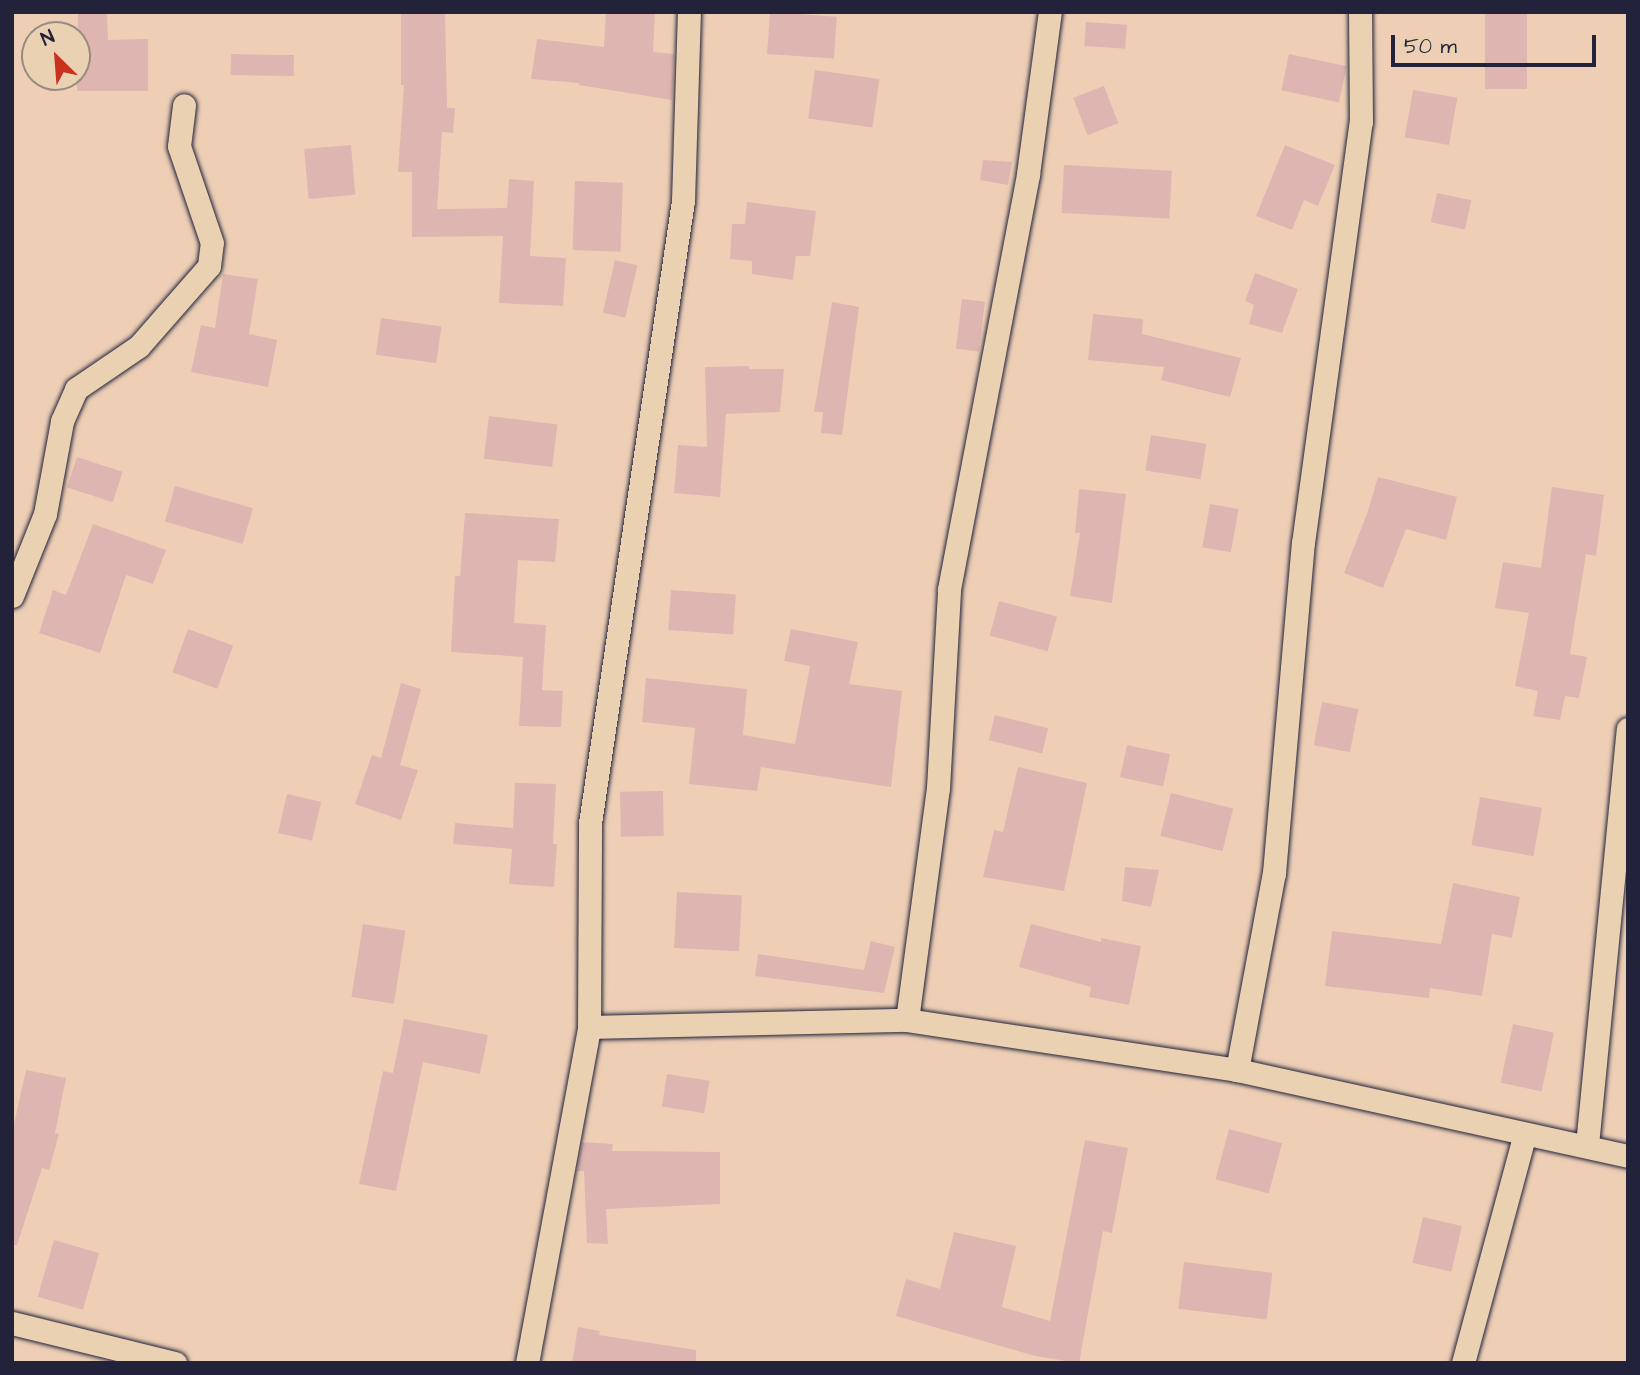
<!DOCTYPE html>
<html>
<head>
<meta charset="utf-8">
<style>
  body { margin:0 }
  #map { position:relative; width:1640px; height:1375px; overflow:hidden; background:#eecfb6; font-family:"Architects Daughter",sans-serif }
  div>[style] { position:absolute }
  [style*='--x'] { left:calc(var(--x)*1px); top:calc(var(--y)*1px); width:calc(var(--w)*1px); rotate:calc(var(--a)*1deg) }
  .building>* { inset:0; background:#dfb5b2; transform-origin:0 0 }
  .roads { filter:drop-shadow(0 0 2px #22223b) drop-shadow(0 0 2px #22223b) }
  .minor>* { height:23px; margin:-11.5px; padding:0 11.5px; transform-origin:11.5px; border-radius:11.5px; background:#e9d1b1 }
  span { translate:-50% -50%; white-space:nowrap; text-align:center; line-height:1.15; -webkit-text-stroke:6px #e9d1b1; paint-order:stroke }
  .frame { position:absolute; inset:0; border:14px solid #22223b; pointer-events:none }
  .north { position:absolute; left:21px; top:21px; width:70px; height:70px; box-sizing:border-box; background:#e9d1b1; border:2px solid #998b82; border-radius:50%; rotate:335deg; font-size:19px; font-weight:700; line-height:28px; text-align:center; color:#22223b }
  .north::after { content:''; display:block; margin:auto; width:24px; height:32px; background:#c8321e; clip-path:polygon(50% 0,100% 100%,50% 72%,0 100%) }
  .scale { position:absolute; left:1391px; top:35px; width:205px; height:32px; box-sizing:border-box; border:4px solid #22223b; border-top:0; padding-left:9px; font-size:21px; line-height:24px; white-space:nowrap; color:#22223b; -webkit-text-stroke:5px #e9d1b1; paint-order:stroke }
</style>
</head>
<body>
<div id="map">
  <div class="building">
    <i style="clip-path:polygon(78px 12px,107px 12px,108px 40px,148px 39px,148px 91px,77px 91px)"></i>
    <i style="clip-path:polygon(401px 12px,445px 12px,447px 108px,455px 108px,453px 133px,442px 132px,437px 209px,507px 208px,509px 179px,534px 181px,530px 256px,566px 258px,563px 306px,499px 303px,503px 236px,412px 237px,412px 172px,398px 172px,404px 85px,401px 85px)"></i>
    <i style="clip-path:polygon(606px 12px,655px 12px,653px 52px,674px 54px,672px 100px,579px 85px,579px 83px,531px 79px,537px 39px,604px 47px)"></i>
    <i style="left:770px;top:12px;width:67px;height:42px;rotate:4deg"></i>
    <i style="left:1485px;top:12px;width:42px;height:77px"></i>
    <i style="left:1086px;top:22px;width:41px;height:24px;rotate:4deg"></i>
    <i style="left:231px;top:54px;width:63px;height:21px;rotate:1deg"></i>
    <i style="left:1289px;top:54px;width:59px;height:37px;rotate:12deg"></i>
    <i style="left:815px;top:70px;width:65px;height:49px;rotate:8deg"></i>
    <i style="left:1104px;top:86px;width:40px;height:33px;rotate:69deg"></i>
    <i style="left:1413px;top:90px;width:45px;height:48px;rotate:10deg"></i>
    <i style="left:351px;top:145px;width:50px;height:47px;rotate:85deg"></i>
    <i style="clip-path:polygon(1285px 145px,1335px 165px,1318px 206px,1304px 200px,1292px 230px,1256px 216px)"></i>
    <i style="clip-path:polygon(983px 160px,1012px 162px,1008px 185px,980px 180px)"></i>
    <i style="left:1064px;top:165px;width:108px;height:48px;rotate:3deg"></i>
    <i style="left:575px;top:181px;width:48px;height:69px;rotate:2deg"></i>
    <i style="left:1437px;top:193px;width:35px;height:30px;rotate:12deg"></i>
    <i style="clip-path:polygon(747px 202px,816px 211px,810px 256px,796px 256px,793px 280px,752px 274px,752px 261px,730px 259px,732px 224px,745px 224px)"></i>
    <i style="left:615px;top:260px;width:23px;height:54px;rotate:13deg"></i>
    <i style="clip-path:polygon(1255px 273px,1298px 289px,1282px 333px,1249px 324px,1254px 305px,1245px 301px)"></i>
    <i style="clip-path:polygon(223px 274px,258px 279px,249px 334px,277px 340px,268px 387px,191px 372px,201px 325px,215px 328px)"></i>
    <i style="left:962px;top:299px;width:23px;height:50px;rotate:7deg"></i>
    <i style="clip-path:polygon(832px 302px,859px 307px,842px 435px,821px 433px,823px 412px,814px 412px)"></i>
    <i style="clip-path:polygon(1093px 314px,1143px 319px,1142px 334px,1241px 358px,1230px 397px,1161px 380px,1164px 367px,1088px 360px)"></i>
    <i style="left:381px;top:318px;width:61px;height:37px;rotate:8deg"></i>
    <i style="clip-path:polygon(749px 366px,749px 369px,784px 369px,780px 412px,726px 414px,720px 497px,674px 493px,678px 445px,707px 447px,705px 367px)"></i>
    <i style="left:489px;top:416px;width:69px;height:43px;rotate:7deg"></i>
    <i style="left:1151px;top:435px;width:56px;height:36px;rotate:9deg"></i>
    <i style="left:77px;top:457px;width:48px;height:32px;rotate:18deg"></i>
    <i style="clip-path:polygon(1378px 477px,1457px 497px,1446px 540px,1406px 529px,1383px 588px,1344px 573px,1368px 511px)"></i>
    <i style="left:175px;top:486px;width:81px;height:37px;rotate:16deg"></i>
    <i style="clip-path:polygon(1552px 487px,1604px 495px,1596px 556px,1586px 554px,1570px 654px,1587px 657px,1579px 698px,1565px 696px,1560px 720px,1533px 716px,1538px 691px,1515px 686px,1529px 613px,1495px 608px,1503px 562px,1541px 568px)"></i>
    <i style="clip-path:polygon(1079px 489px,1126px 494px,1112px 603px,1070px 596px,1080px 533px,1075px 533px)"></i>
    <i style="left:1210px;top:504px;width:29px;height:44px;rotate:10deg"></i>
    <i style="clip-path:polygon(465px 513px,559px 519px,555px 562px,518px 560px,514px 623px,546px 625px,542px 690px,563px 691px,561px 727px,519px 726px,523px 657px,451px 652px,455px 576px,460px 576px)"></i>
    <i style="clip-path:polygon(93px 524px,166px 550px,153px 584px,126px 575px,100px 653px,39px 633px,53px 590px,66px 595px)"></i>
    <i style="left:671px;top:590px;width:65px;height:40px;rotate:4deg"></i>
    <i style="left:999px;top:601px;width:60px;height:36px;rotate:15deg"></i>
    <i style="left:188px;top:629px;width:48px;height:46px;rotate:20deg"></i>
    <i style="clip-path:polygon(791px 629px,858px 642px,849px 684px,902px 691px,891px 787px,761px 767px,757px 791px,689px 784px,695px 728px,642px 722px,646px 678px,747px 689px,743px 735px,795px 744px,810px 666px,784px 661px)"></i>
    <i style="clip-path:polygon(401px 683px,421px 689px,400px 765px,418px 770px,401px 820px,355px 804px,372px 755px,381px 758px)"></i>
    <i style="left:1322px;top:702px;width:37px;height:44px;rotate:11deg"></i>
    <i style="left:995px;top:715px;width:55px;height:26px;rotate:14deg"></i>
    <i style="left:1127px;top:745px;width:44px;height:33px;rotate:12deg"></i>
    <i style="clip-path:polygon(1018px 767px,1087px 783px,1064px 891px,983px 877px,994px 830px,1003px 832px)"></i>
    <i style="clip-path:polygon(515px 783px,556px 784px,553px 844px,557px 844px,554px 887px,509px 884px,512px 849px,453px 844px,455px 823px,513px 828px)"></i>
    <i style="left:663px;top:791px;width:45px;height:43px;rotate:89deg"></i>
    <i style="left:1171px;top:793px;width:64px;height:44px;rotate:14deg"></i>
    <i style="left:287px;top:794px;width:35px;height:40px;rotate:13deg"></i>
    <i style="left:1480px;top:797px;width:63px;height:49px;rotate:10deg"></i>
    <i style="clip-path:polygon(1125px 867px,1159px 870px,1151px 907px,1122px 901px)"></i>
    <i style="clip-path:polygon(1453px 883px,1520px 897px,1512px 938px,1492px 934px,1482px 996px,1430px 988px,1429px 998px,1325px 986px,1332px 931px,1441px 944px)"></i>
    <i style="left:677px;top:892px;width:65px;height:56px;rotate:3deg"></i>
    <i style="left:363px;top:924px;width:43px;height:74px;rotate:9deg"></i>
    <i style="clip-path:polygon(1031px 924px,1101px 942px,1101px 938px,1141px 946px,1129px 1005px,1089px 997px,1091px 987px,1019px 967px)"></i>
    <i style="clip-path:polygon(871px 941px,895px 947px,884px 993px,755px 976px,758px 954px,864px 970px)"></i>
    <i style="clip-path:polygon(404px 1019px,488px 1035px,480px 1074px,423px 1062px,396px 1191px,359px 1184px,383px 1071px,393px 1073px)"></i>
    <i style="left:1513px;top:1024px;width:42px;height:60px;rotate:12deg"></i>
    <i style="clip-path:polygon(26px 1070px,66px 1078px,55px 1133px,59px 1134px,49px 1170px,42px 1168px,17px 1245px,12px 1245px,12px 1133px)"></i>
    <i style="left:667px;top:1074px;width:43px;height:33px;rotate:9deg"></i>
    <i style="left:1229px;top:1129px;width:55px;height:52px;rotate:15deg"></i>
    <i style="clip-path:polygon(1085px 1140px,1128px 1148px,1112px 1233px,1103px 1231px,1079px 1363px,1035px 1356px,896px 1316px,906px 1279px,940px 1289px,954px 1232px,1016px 1246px,1002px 1307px,1050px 1321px)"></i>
    <i style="clip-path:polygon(582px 1142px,613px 1144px,612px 1151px,720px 1152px,720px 1204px,606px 1209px,608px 1244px,587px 1243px,584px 1171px,577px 1171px)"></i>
    <i style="left:1423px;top:1217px;width:40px;height:47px;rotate:13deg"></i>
    <i style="left:54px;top:1240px;width:47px;height:59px;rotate:16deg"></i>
    <i style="left:1184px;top:1262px;width:89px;height:47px;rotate:7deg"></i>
    <i style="clip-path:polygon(578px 1327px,600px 1331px,599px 1335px,696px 1350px,696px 1363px,572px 1363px)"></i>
  </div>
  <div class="roads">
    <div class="minor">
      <i style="--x:12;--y:596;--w:88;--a:-68.1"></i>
      <i style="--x:45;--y:514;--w:95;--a:-79.6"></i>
      <i style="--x:62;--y:421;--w:35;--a:-66"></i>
      <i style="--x:76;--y:389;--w:76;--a:-34.3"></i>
      <i style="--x:139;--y:346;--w:106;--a:-48.8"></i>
      <i style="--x:209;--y:266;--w:23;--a:-83"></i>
      <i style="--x:212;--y:243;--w:102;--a:-108.8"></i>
      <i style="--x:179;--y:146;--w:41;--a:-83"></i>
      <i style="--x:907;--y:1020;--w:234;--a:-82.4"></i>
      <i style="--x:938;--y:788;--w:199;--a:-86.8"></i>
      <i style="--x:949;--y:589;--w:422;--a:-79.2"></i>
      <i style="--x:1028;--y:174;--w:163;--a:-82.3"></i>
      <i style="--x:589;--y:1027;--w:318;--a:-1.3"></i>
      <i style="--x:907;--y:1020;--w:334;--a:8.6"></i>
      <i style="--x:1237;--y:1070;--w:400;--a:12.4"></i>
      <i style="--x:1237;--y:1070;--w:200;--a:-79.4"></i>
      <i style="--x:1274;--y:873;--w:331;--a:-85"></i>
      <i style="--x:1303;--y:543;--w:425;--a:-82.2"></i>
      <i style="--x:1361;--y:122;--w:110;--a:-90.5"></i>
      <i style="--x:1587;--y:1145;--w:418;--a:-84.4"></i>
      <i style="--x:12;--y:1323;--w:168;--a:13.8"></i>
      <i style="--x:527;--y:1363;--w:342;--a:-79.5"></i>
      <i style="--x:589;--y:1027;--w:204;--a:-89.7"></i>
      <i style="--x:590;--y:823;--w:629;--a:-81.5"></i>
      <i style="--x:683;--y:201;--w:189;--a:-88.2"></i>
      <i style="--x:1463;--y:1363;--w:237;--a:-74.9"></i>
    </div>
  </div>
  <div class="frame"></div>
  <div class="north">N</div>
  <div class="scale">50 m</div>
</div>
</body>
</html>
